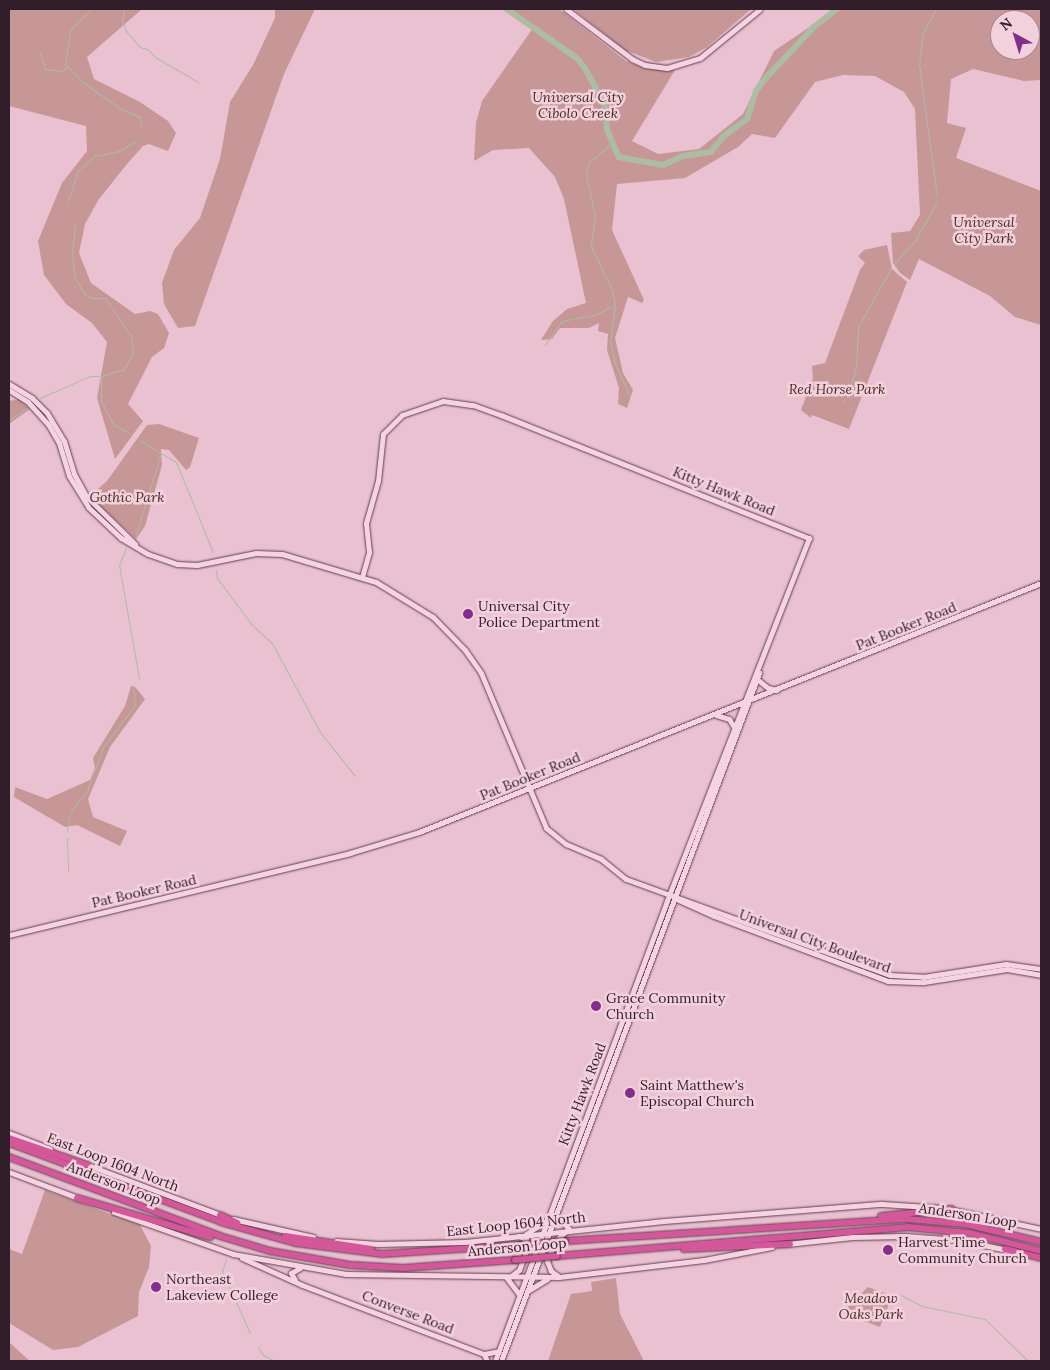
<!DOCTYPE html>
<html>
<head>
<meta charset="utf-8">
<style>
  body { margin:0 }
  #map { position:relative; width:1050px; height:1370px; overflow:hidden; background:#e9c1d1; font-family:Lora,serif }
  div>[style] { position:absolute }
  [style*='--x'] { left:calc(var(--x)*1px); top:calc(var(--y)*1px); width:calc(var(--w)*1px); rotate:calc(var(--a)*1deg) }
  .green>* { inset:0; background:#c69796 }
  .stream>* { height:1px; margin:-0.5px; padding:0 0.5px; transform-origin:0.5px; border-radius:0.5px; background:#adbca3 }
  .river>* { height:5.5px; margin:-2.75px; padding:0 2.75px; transform-origin:2.75px; border-radius:2.75px; background:#adbca3 }
  .roads { filter:drop-shadow(0 0 1px #633d53) drop-shadow(0 0 1px #633d53) }
  .secondary>* { height:5px; margin:-2.5px; padding:0 2.5px; transform-origin:2.5px; border-radius:2.5px; background:#f5d3e0 }
  .highway>* { height:6px; margin:-3px; padding:0 3px; transform-origin:3px; border-radius:3px; background:#d35799 }
  .bridges { filter:drop-shadow(0 0 1px #4f2e43) drop-shadow(0 0 1px #4f2e43) }
  .highway-bridge>* { height:6px; margin:-3px; padding:0 3px; transform-origin:3px; border-radius:3px; background:#d35799 }
  .dots>* { width:14px; height:14px; translate:-50% -50%; box-sizing:border-box; border:2px solid #f2d0dc; border-radius:50% }
  span { translate:-50% -50%; white-space:nowrap; text-align:center; line-height:1.15; -webkit-text-stroke:5px #f2d0dc; paint-order:stroke }
  .park-label { font-size:14px; color:#4d2c25; font-style:italic }
  .street-label { font-size:14px; color:#321d2a }
  .poi-label { font-size:14px; color:#321d2a }
  .left { translate:0 -50%; text-align:left }
  .frame { position:absolute; inset:0; border:10px solid #321d2a; pointer-events:none }
  .north { position:absolute; left:990px; top:10px; width:50px; height:50px; box-sizing:border-box; background:#f2d0dc; border:1px solid #a58895; border-radius:50%; rotate:321deg; font-size:14px; font-weight:700; line-height:20px; text-align:center; color:#321d2a }
  .north::after { content:''; display:block; margin:auto; width:18px; height:22px; background:#822f8b; clip-path:polygon(50% 0,100% 100%,50% 72%,0 100%) }
</style>
</head>
<body>
<div id="map">
  <div class="green">
    <i style="clip-path:polygon(9px 9px,142px 9px,87px 57px,94px 79px,140px 102px,168px 121px,176px 133px,168px 151px,149px 144px,143px 146px,127px 164px,99px 199px,85px 224px,79px 253px,91px 283px,135px 314px,150px 311px,158px 314px,169px 333px,164px 348px,152px 357px,128px 404px,143px 421px,115px 459px,97px 398px,107px 342px,92px 323px,66px 304px,44px 275px,38px 241px,62px 183px,87px 151px,86px 126px,9px 106px)"></i>
    <i style="clip-path:polygon(275px 9px,315px 9px,284px 74px,195px 326px,178px 328px,164px 304px,162px 283px,174px 250px,200px 218px,220px 159px,230px 102px,253px 65px,275px 18px)"></i>
    <i style="clip-path:polygon(evenodd,509px 9px,559px 9px,626px 61px,647px 69px,675px 70px,632px 141px,658px 154px,699px 149px,743px 114px,774px 51px,826px 16px,844px 9px,1041px 9px,1041px 80px,1024px 81px,973px 69px,951px 79px,947px 123px,966px 128px,956px 158px,1041px 191px,1041px 325px,1015px 317px,990px 296px,919px 259px,910px 280px,900px 273px,893px 263px,891px 233px,910px 231px,920px 215px,915px 109px,904px 92px,875px 76px,843px 75px,815px 82px,775px 138px,752px 134px,738px 147px,685px 178px,617px 184px,612px 230px,644px 300px,642px 303px,628px 297px,615px 338px,623px 373px,633px 390px,627px 408px,618px 404px,619px 388px,607px 350px,608px 334px,598px 331px,599px 323px,589px 328px,560px 328px,552px 339px,541px 340px,553px 321px,567px 309px,586px 303px,564px 199px,555px 177px,529px 148px,493px 150px,474px 161px,476px 123px,482px 101px,533px 28px,509px 9px,1000px 20px,1030px 20px,1030px 50px,1000px 50px,1000px 20px)"></i>
    <i style="clip-path:polygon(573px 9px,751px 9px,707px 47px,689px 57px,656px 62px,625px 50px)"></i>
    <i style="clip-path:polygon(887px 245px,892px 269px,907px 282px,849px 429px,812px 415px,811px 418px,801px 410px,813px 378px,812px 366px,825px 363px,860px 270px,865px 263px,858px 256px,864px 250px)"></i>
    <i style="clip-path:polygon(19px 399px,30px 409px,9px 424px,9px 401px)"></i>
    <i style="clip-path:polygon(159px 424px,199px 438px,190px 467px,186px 470px,169px 450px,161px 449px,162px 465px,145px 526px,136px 539px,90px 496px,107px 481px,147px 425px)"></i>
    <i style="clip-path:polygon(131px 686px,135px 687px,145px 699px,110px 747px,88px 799px,93px 817px,127px 831px,120px 846px,77px 825px,65px 827px,14px 797px,15px 787px,47px 799px,90px 780px,95px 768px,93px 758px,125px 706px)"></i>
    <i style="clip-path:polygon(45px 1190px,140px 1225px,151px 1246px,149px 1267px,139px 1292px,138px 1316px,78px 1347px,53px 1350px,9px 1323px,9px 1249px,22px 1254px)"></i>
    <i style="clip-path:polygon(616px 1278px,620px 1314px,644px 1361px,548px 1361px,571px 1294px,592px 1291px,591px 1282px)"></i>
    <i style="clip-path:polygon(868px 1287px,892px 1296px,880px 1327px,848px 1315px,846px 1309px)"></i>
    <i style="clip-path:polygon(9px 1342px,22px 1354px,30px 1361px,9px 1361px)"></i>
  </div>
  <div class="stream">
    <i style="--x:91;--y:9;--w:30;--a:135"></i>
    <i style="--x:70;--y:30;--w:34;--a:98"></i>
    <i style="--x:65;--y:64;--w:27;--a:45"></i>
    <i style="--x:84;--y:83;--w:45;--a:35.1"></i>
    <i style="--x:121;--y:109;--w:21;--a:23"></i>
    <i style="--x:140;--y:117;--w:10;--a:84"></i>
    <i style="--x:124;--y:9;--w:12;--a:99"></i>
    <i style="--x:122;--y:21;--w:11;--a:68"></i>
    <i style="--x:126;--y:31;--w:21;--a:49"></i>
    <i style="--x:140;--y:47;--w:9;--a:18"></i>
    <i style="--x:149;--y:50;--w:9;--a:49"></i>
    <i style="--x:155;--y:57;--w:50;--a:30.2"></i>
    <i style="--x:936;--y:9;--w:26;--a:119"></i>
    <i style="--x:923;--y:32;--w:32;--a:97"></i>
    <i style="--x:919;--y:64;--w:134;--a:82.3"></i>
    <i style="--x:40;--y:52;--w:18;--a:74"></i>
    <i style="--x:45;--y:69;--w:16;--a:7"></i>
    <i style="--x:61;--y:71;--w:7;--a:-34"></i>
    <i style="--x:612;--y:143;--w:30;--a:140"></i>
    <i style="--x:589;--y:162;--w:13;--a:103"></i>
    <i style="--x:586;--y:175;--w:42;--a:77.6"></i>
    <i style="--x:595;--y:216;--w:30;--a:98"></i>
    <i style="--x:591;--y:246;--w:49;--a:64.5"></i>
    <i style="--x:612;--y:290;--w:15;--a:79"></i>
    <i style="--x:615;--y:305;--w:35;--a:98"></i>
    <i style="--x:610;--y:340;--w:21;--a:79"></i>
    <i style="--x:614;--y:361;--w:37;--a:66"></i>
    <i style="--x:68;--y:201;--w:32;--a:-72"></i>
    <i style="--x:78;--y:171;--w:22;--a:-43"></i>
    <i style="--x:94;--y:156;--w:25;--a:-11"></i>
    <i style="--x:119;--y:151;--w:20;--a:-30"></i>
    <i style="--x:75;--y:225;--w:29;--a:96"></i>
    <i style="--x:72;--y:254;--w:23;--a:83"></i>
    <i style="--x:75;--y:277;--w:19;--a:62"></i>
    <i style="--x:84;--y:294;--w:8;--a:30"></i>
    <i style="--x:91;--y:298;--w:14;--a:0"></i>
    <i style="--x:105;--y:298;--w:46;--a:55.6"></i>
    <i style="--x:131;--y:336;--w:16;--a:83"></i>
    <i style="--x:133;--y:352;--w:19;--a:118"></i>
    <i style="--x:124;--y:369;--w:24;--a:163"></i>
    <i style="--x:101;--y:376;--w:25;--a:90"></i>
    <i style="--x:101;--y:401;--w:27;--a:62"></i>
    <i style="--x:114;--y:425;--w:17;--a:28"></i>
    <i style="--x:894;--y:264;--w:31;--a:-48"></i>
    <i style="--x:915;--y:241;--w:46;--a:-61.2"></i>
    <i style="--x:545;--y:345;--w:29;--a:-55"></i>
    <i style="--x:562;--y:321;--w:36;--a:-11"></i>
    <i style="--x:597;--y:314;--w:19;--a:-28"></i>
    <i style="--x:847;--y:397;--w:30;--a:-73"></i>
    <i style="--x:856;--y:368;--w:41;--a:-87.2"></i>
    <i style="--x:858;--y:327;--w:68;--a:-60.8"></i>
    <i style="--x:40;--y:398;--w:55;--a:-23.7"></i>
    <i style="--x:90;--y:376;--w:11;--a:0"></i>
    <i style="--x:843;--y:403;--w:3;--a:-72"></i>
    <i style="--x:9;--y:420;--w:23;--a:-34"></i>
    <i style="--x:141;--y:441;--w:41;--a:31"></i>
    <i style="--x:176;--y:462;--w:97;--a:67.7"></i>
    <i style="--x:136;--y:534;--w:82;--a:-72.9"></i>
    <i style="--x:126;--y:548;--w:18;--a:112"></i>
    <i style="--x:119;--y:565;--w:115;--a:80"></i>
    <i style="--x:216;--y:570;--w:8;--a:83"></i>
    <i style="--x:217;--y:578;--w:59;--a:53.3"></i>
    <i style="--x:252;--y:625;--w:27;--a:42"></i>
    <i style="--x:272;--y:643;--w:101;--a:61.7"></i>
    <i style="--x:320;--y:732;--w:56;--a:51.5"></i>
    <i style="--x:67;--y:831;--w:19;--a:-81"></i>
    <i style="--x:70;--y:812;--w:27;--a:-51"></i>
    <i style="--x:87;--y:791;--w:47;--a:-70"></i>
    <i style="--x:103;--y:747;--w:53;--a:-52.7"></i>
    <i style="--x:135;--y:705;--w:20;--a:-96"></i>
    <i style="--x:67;--y:838;--w:33;--a:88"></i>
    <i style="--x:226;--y:1259;--w:13;--a:108"></i>
    <i style="--x:222;--y:1271;--w:68;--a:65.7"></i>
    <i style="--x:901;--y:1295;--w:24;--a:28"></i>
    <i style="--x:922;--y:1306;--w:64;--a:11.7"></i>
    <i style="--x:985;--y:1319;--w:60;--a:44.3"></i>
    <i style="--x:258;--y:1347;--w:9;--a:58"></i>
    <i style="--x:263;--y:1355;--w:13;--a:27"></i>
  </div>
  <div class="river">
    <i style="--x:507;--y:9;--w:85;--a:35"></i>
    <i style="--x:577;--y:58;--w:13;--a:51"></i>
    <i style="--x:585;--y:68;--w:41;--a:60.9"></i>
    <i style="--x:605;--y:104;--w:27;--a:84"></i>
    <i style="--x:608;--y:131;--w:28;--a:67"></i>
    <i style="--x:619;--y:157;--w:45;--a:10.3"></i>
    <i style="--x:663;--y:165;--w:22;--a:-24"></i>
    <i style="--x:683;--y:156;--w:28;--a:-8"></i>
    <i style="--x:711;--y:152;--w:21;--a:-51"></i>
    <i style="--x:724;--y:136;--w:29;--a:-36"></i>
    <i style="--x:747;--y:119;--w:29;--a:-72"></i>
    <i style="--x:756;--y:91;--w:15;--a:-53"></i>
    <i style="--x:765;--y:79;--w:71;--a:-46.7"></i>
    <i style="--x:814;--y:27;--w:29;--a:-38"></i>
  </div>
  <div class="roads">
    <div class="secondary">
      <i style="--x:566;--y:9;--w:83;--a:37.1"></i>
      <i style="--x:632;--y:59;--w:14;--a:25"></i>
      <i style="--x:645;--y:65;--w:22;--a:8"></i>
      <i style="--x:667;--y:68;--w:34;--a:-17"></i>
      <i style="--x:700;--y:58;--w:77;--a:-39.2"></i>
      <i style="--x:9;--y:384;--w:27;--a:31"></i>
      <i style="--x:32;--y:398;--w:21;--a:45"></i>
      <i style="--x:47;--y:413;--w:33;--a:59"></i>
      <i style="--x:64;--y:441;--w:34;--a:73"></i>
      <i style="--x:74;--y:474;--w:25;--a:61"></i>
      <i style="--x:86;--y:496;--w:69;--a:44.4"></i>
      <i style="--x:9;--y:390;--w:22;--a:32"></i>
      <i style="--x:28;--y:402;--w:30;--a:48"></i>
      <i style="--x:48;--y:424;--w:22;--a:60"></i>
      <i style="--x:59;--y:443;--w:34;--a:73"></i>
      <i style="--x:69;--y:476;--w:36;--a:58"></i>
      <i style="--x:88;--y:507;--w:45;--a:43.2"></i>
      <i style="--x:121;--y:538;--w:31;--a:31"></i>
      <i style="--x:148;--y:554;--w:31;--a:19"></i>
      <i style="--x:177;--y:564;--w:20;--a:3"></i>
      <i style="--x:197;--y:565;--w:60;--a:-11.5"></i>
      <i style="--x:256;--y:553;--w:26;--a:2"></i>
      <i style="--x:282;--y:554;--w:98;--a:16.6"></i>
      <i style="--x:376;--y:582;--w:67;--a:31.6"></i>
      <i style="--x:433;--y:617;--w:46;--a:45.9"></i>
      <i style="--x:465;--y:650;--w:28;--a:55"></i>
      <i style="--x:481;--y:673;--w:168;--a:67.2"></i>
      <i style="--x:546;--y:828;--w:26;--a:39"></i>
      <i style="--x:566;--y:844;--w:38;--a:23"></i>
      <i style="--x:601;--y:859;--w:32;--a:39"></i>
      <i style="--x:626;--y:879;--w:281;--a:20"></i>
      <i style="--x:890;--y:975;--w:33;--a:3"></i>
      <i style="--x:923;--y:977;--w:84;--a:-8.9"></i>
      <i style="--x:1006;--y:964;--w:35;--a:8"></i>
      <i style="--x:362;--y:577;--w:26;--a:-74"></i>
      <i style="--x:369;--y:552;--w:29;--a:-96"></i>
      <i style="--x:366;--y:523;--w:44;--a:-74.1"></i>
      <i style="--x:378;--y:481;--w:47;--a:-83.9"></i>
      <i style="--x:383;--y:434;--w:27;--a:-45"></i>
      <i style="--x:402;--y:415;--w:43;--a:-18.9"></i>
      <i style="--x:443;--y:401;--w:30;--a:8"></i>
      <i style="--x:473;--y:405;--w:30;--a:20"></i>
      <i style="--x:501;--y:415;--w:332;--a:21.8"></i>
      <i style="--x:809;--y:538;--w:390;--a:111.4"></i>
      <i style="--x:667;--y:901;--w:491;--a:110.5"></i>
      <i style="--x:758;--y:680;--w:13;--a:39"></i>
      <i style="--x:768;--y:688;--w:9;--a:13"></i>
      <i style="--x:716;--y:715;--w:14;--a:17"></i>
      <i style="--x:729;--y:719;--w:9;--a:58"></i>
      <i style="--x:674;--y:898;--w:44;--a:24.2"></i>
      <i style="--x:714;--y:916;--w:186;--a:20.5"></i>
      <i style="--x:888;--y:981;--w:36;--a:2"></i>
      <i style="--x:924;--y:982;--w:84;--a:-8.9"></i>
      <i style="--x:1007;--y:969;--w:35;--a:10"></i>
      <i style="--x:9;--y:935;--w:351;--a:-13.5"></i>
      <i style="--x:350;--y:853;--w:72;--a:-16.9"></i>
      <i style="--x:419;--y:832;--w:670;--a:-21.82"></i>
      <i style="--x:9;--y:1133;--w:44;--a:21.3"></i>
      <i style="--x:85;--y:1164;--w:147;--a:20.6"></i>
      <i style="--x:9;--y:1172;--w:77;--a:20.6"></i>
      <i style="--x:114;--y:1212;--w:126;--a:19.4"></i>
      <i style="--x:233;--y:1254;--w:115;--a:10"></i>
      <i style="--x:346;--y:1274;--w:213;--a:0.8"></i>
      <i style="--x:559;--y:1277;--w:146;--a:-6.7"></i>
      <i style="--x:704;--y:1260;--w:69;--a:-10.8"></i>
      <i style="--x:556;--y:1215;--w:21;--a:47"></i>
      <i style="--x:233;--y:1219;--w:82;--a:12.7"></i>
      <i style="--x:526;--y:1234;--w:24;--a:-33"></i>
      <i style="--x:336;--y:1241;--w:42;--a:4.1"></i>
      <i style="--x:378;--y:1244;--w:87;--a:-1.3"></i>
      <i style="--x:465;--y:1242;--w:200;--a:-6"></i>
      <i style="--x:664;--y:1221;--w:219;--a:-4.5"></i>
      <i style="--x:882;--y:1204;--w:62;--a:3.7"></i>
      <i style="--x:944;--y:1208;--w:99;--a:12.2"></i>
      <i style="--x:787;--y:1244;--w:66;--a:-6.1"></i>
      <i style="--x:853;--y:1237;--w:52;--a:-1.1"></i>
      <i style="--x:905;--y:1236;--w:54;--a:4.2"></i>
      <i style="--x:959;--y:1240;--w:49;--a:11.8"></i>
      <i style="--x:242;--y:1258;--w:66;--a:24.2"></i>
      <i style="--x:302;--y:1285;--w:195;--a:20.8"></i>
      <i style="--x:484;--y:1354;--w:15;--a:-11"></i>
      <i style="--x:511;--y:1276;--w:10;--a:-37"></i>
      <i style="--x:519;--y:1270;--w:25;--a:-69"></i>
      <i style="--x:528;--y:1247;--w:8;--a:-104"></i>
      <i style="--x:526;--y:1239;--w:8;--a:-157"></i>
      <i style="--x:558;--y:1276;--w:9;--a:-144"></i>
      <i style="--x:551;--y:1271;--w:11;--a:-112"></i>
      <i style="--x:547;--y:1261;--w:22;--a:-68"></i>
      <i style="--x:555;--y:1241;--w:15;--a:-42"></i>
      <i style="--x:506;--y:1277;--w:21;--a:53"></i>
      <i style="--x:295;--y:1280;--w:8;--a:-120"></i>
      <i style="--x:291;--y:1273;--w:10;--a:-29"></i>
      <i style="--x:529;--y:1290;--w:21;--a:-31"></i>
      <i style="--x:484;--y:1354;--w:8;--a:67"></i>
      <i style="--x:501;--y:1361;--w:735;--a:-69.44"></i>
    </div>
    <div class="highway">
      <i style="--x:9;--y:1138;--w:83;--a:19.1"></i>
      <i style="--x:9;--y:1143;--w:226;--a:20.4"></i>
      <i style="--x:221;--y:1222;--w:77;--a:15.8"></i>
      <i style="--x:295;--y:1243;--w:88;--a:7.2"></i>
      <i style="--x:382;--y:1254;--w:138;--a:-3.7"></i>
      <i style="--x:9;--y:1157;--w:225;--a:20.5"></i>
      <i style="--x:220;--y:1236;--w:52;--a:16.7"></i>
      <i style="--x:270;--y:1251;--w:81;--a:9.9"></i>
      <i style="--x:350;--y:1265;--w:53;--a:3.2"></i>
      <i style="--x:403;--y:1268;--w:112;--a:-4.1"></i>
      <i style="--x:77;--y:1198;--w:139;--a:16.3"></i>
      <i style="--x:220;--y:1215;--w:19;--a:25"></i>
      <i style="--x:881;--y:1216;--w:71;--a:-5.6"></i>
      <i style="--x:285;--y:1236;--w:87;--a:8.6"></i>
      <i style="--x:565;--y:1241;--w:343;--a:-3.7"></i>
      <i style="--x:907;--y:1219;--w:58;--a:4.9"></i>
      <i style="--x:965;--y:1224;--w:78;--a:13.3"></i>
      <i style="--x:684;--y:1249;--w:106;--a:-2.7"></i>
      <i style="--x:1005;--y:1249;--w:37;--a:14"></i>
      <i style="--x:557;--y:1256;--w:351;--a:-4.7"></i>
      <i style="--x:907;--y:1227;--w:62;--a:5.5"></i>
      <i style="--x:969;--y:1233;--w:74;--a:14"></i>
    </div>
  </div>
  <div class="bridges">
    <div class="highway-bridge">
      <i style="--x:520;--y:1245;--w:45;--a:-5.1"></i>
      <i style="--x:515;--y:1260;--w:42;--a:-5.4"></i>
    </div>
  </div>
  <div class="dots">
    <i style="left:468px;top:614px;background:#822f8b"></i>
    <i style="left:596px;top:1006px;background:#822f8b"></i>
    <i style="left:630px;top:1093px;background:#822f8b"></i>
    <i style="left:888px;top:1250px;background:#822f8b"></i>
    <i style="left:156px;top:1287px;background:#822f8b"></i>
  </div>
  <div class="park-label">
    <span style="left:578px;top:105px">Universal City<br>Cibolo Creek</span>
    <span style="left:984px;top:230px">Universal<br>City Park</span>
    <span style="left:837px;top:389px">Red Horse Park</span>
    <span style="left:127px;top:497px">Gothic Park</span>
    <span style="left:871px;top:1306px">Meadow<br>Oaks Park</span>
  </div>
  <div class="street-label">
    <span style="left:724px;top:491px;rotate:22deg">Kitty Hawk Road</span>
    <span style="left:906px;top:626px;rotate:-22deg">Pat Booker Road</span>
    <span style="left:530px;top:776px;rotate:-22deg">Pat Booker Road</span>
    <span style="left:144px;top:891px;rotate:-13deg">Pat Booker Road</span>
    <span style="left:815px;top:941px;rotate:20deg">Universal City Boulevard</span>
    <span style="left:582px;top:1094px;rotate:-69deg">Kitty Hawk Road</span>
    <span style="left:113px;top:1162px;rotate:21deg">East Loop 1604 North</span>
    <span style="left:114px;top:1183px;rotate:21deg">Anderson Loop</span>
    <span style="left:968px;top:1215px;rotate:9deg">Anderson Loop</span>
    <span style="left:516px;top:1224px;rotate:-6deg">East Loop 1604 North</span>
    <span style="left:517px;top:1247px;rotate:-5deg">Anderson Loop</span>
    <span style="left:408px;top:1312px;rotate:21deg">Converse Road</span>
  </div>
  <div class="poi-label">
    <span class="left" style="left:478px;top:614px">Universal City<br>Police Department</span>
    <span class="left" style="left:606px;top:1006px">Grace Community<br>Church</span>
    <span class="left" style="left:640px;top:1093px">Saint Matthew's<br>Episcopal Church</span>
    <span class="left" style="left:898px;top:1250px">Harvest Time<br>Community Church</span>
    <span class="left" style="left:166px;top:1287px">Northeast<br>Lakeview College</span>
  </div>
  <div class="frame"></div>
  <div class="north">N</div>
</div>
</body>
</html>
